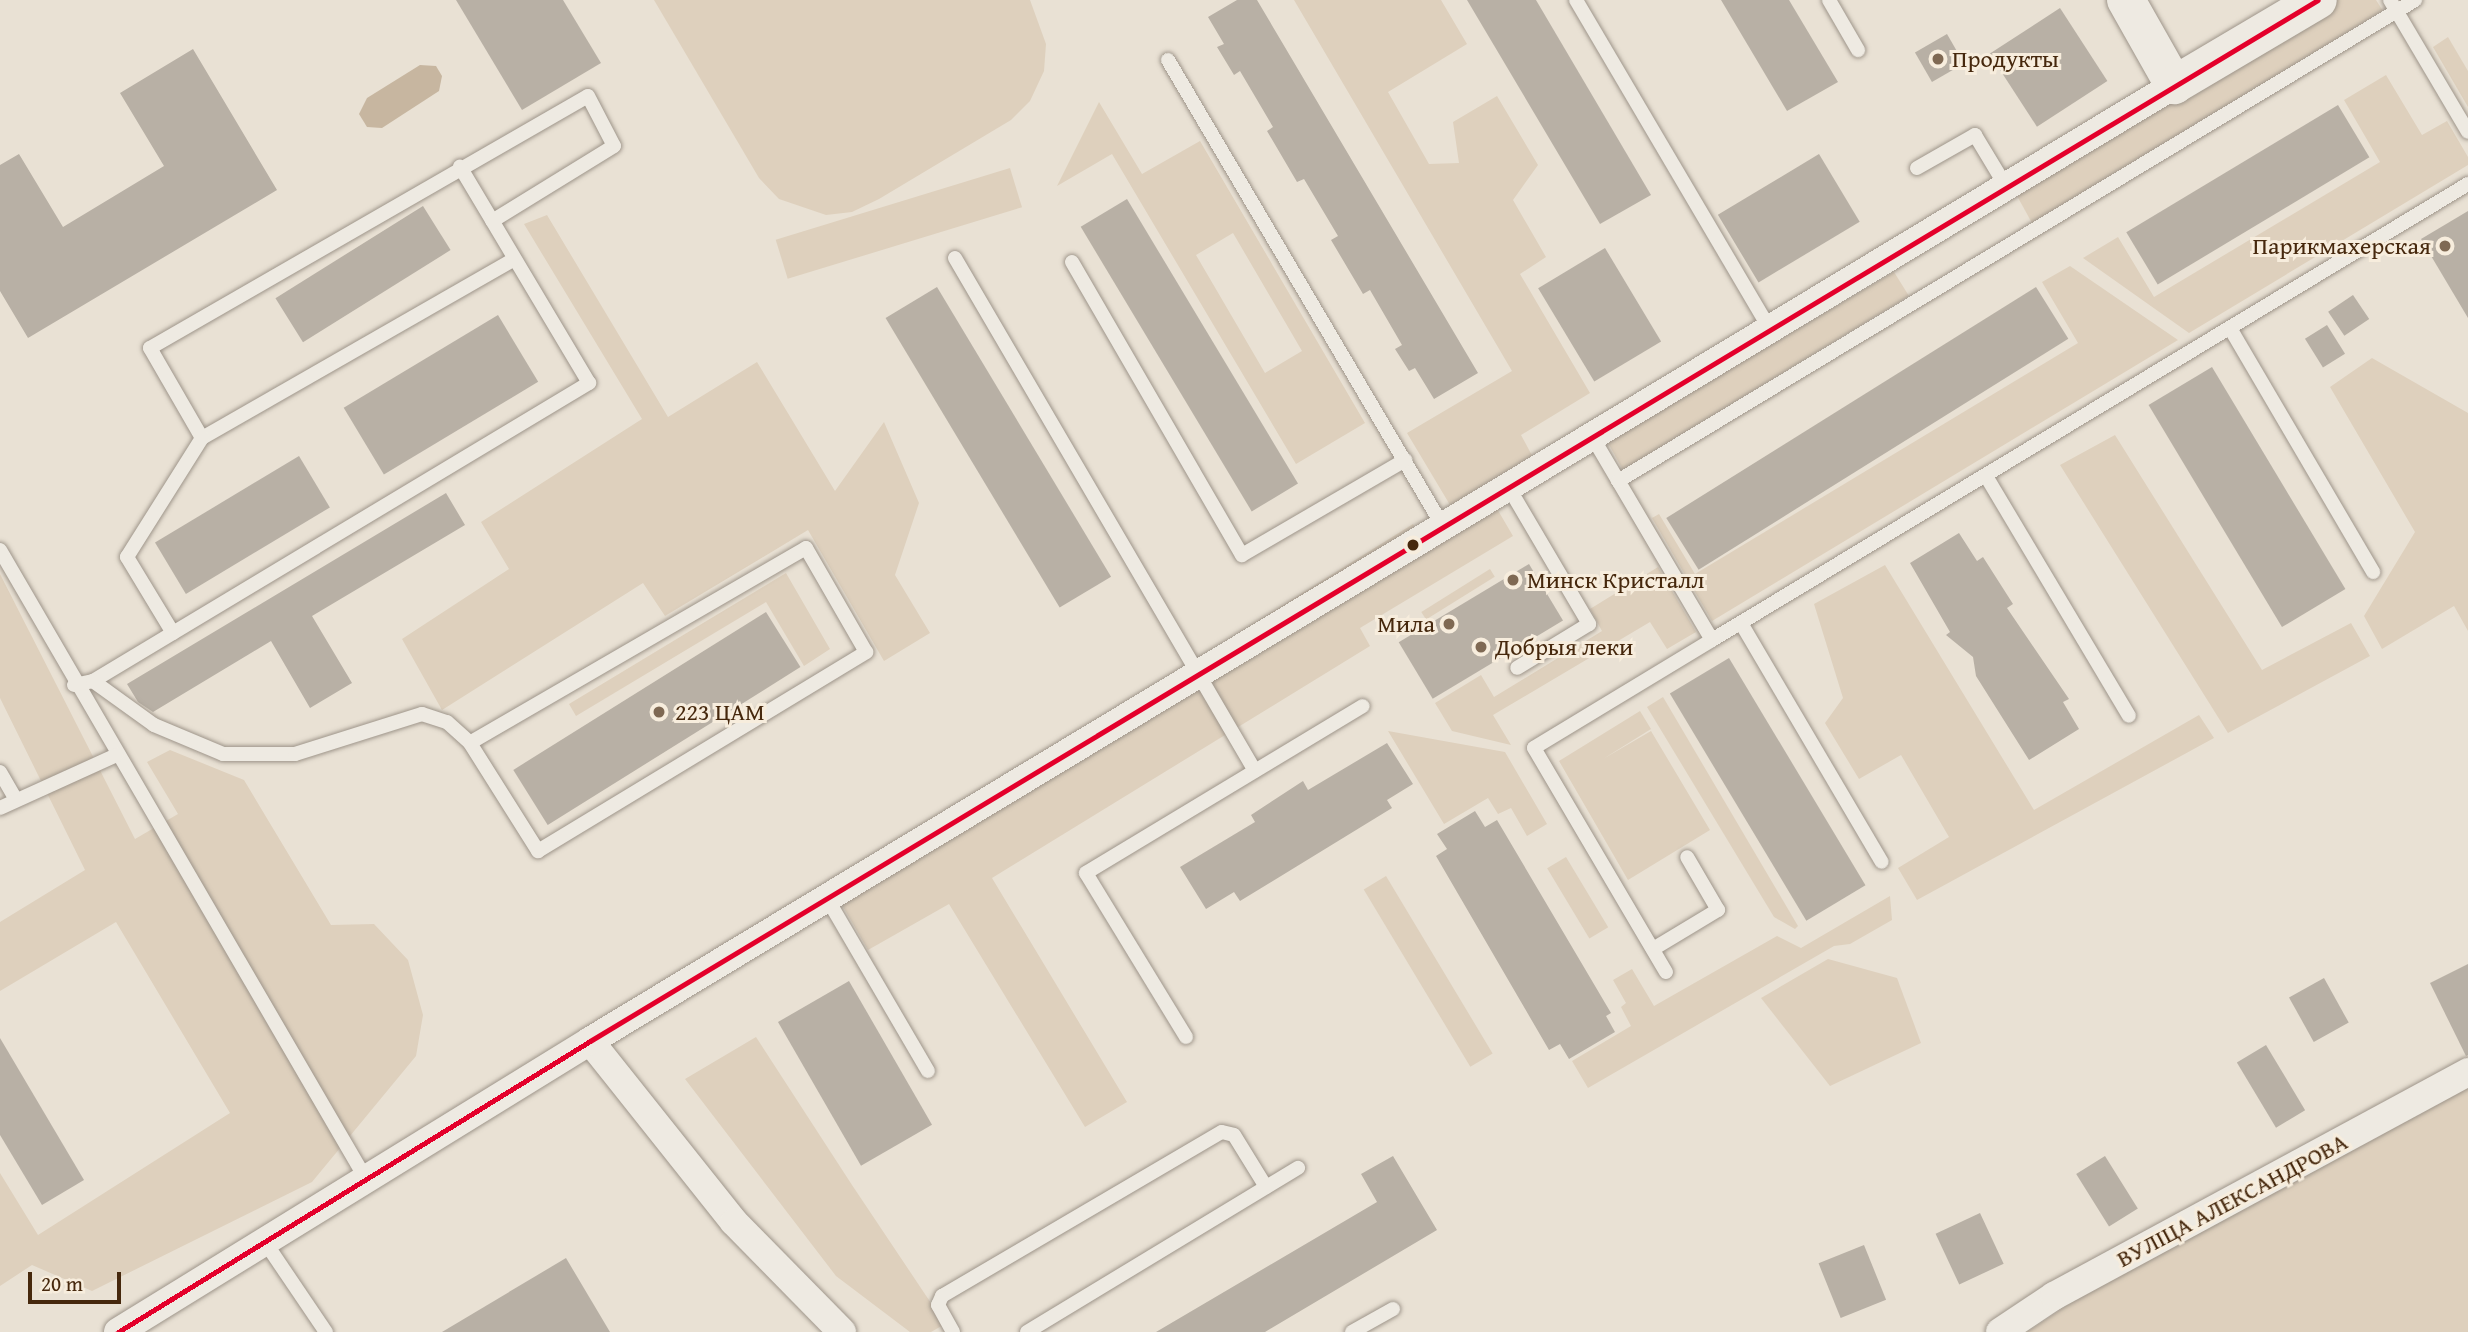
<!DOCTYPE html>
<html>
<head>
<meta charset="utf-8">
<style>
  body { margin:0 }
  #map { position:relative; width:2468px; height:1332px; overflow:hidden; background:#e9e1d4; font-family:"Gentium Book Plus",serif }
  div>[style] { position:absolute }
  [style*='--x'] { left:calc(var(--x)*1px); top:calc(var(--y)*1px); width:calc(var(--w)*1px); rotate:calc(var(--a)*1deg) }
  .green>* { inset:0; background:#ded0bd; transform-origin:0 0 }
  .water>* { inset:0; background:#c7b6a0 }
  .building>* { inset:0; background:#b8b0a5; transform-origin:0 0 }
  .roads { filter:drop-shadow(0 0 2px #9e958a) drop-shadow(0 0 2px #9e958a) }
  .lane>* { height:14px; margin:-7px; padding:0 7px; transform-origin:7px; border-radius:7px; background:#eeeae2 }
  .street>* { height:28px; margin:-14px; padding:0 14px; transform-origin:14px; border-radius:14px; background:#eeeae2 }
  .secondary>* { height:38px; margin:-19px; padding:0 19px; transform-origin:19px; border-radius:19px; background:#eeeae2 }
  .bus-1>* { height:5px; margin:-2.5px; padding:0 2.5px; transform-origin:2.5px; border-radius:2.5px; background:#e4002b }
  .dots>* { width:19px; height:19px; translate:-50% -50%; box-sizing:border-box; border:4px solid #f7eddd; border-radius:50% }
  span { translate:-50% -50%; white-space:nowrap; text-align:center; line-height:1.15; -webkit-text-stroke:6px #f7eddd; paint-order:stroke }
  .poi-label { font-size:24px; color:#46280d }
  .left { translate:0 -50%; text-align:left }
  .right { translate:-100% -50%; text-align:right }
  .street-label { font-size:24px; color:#46280d }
  .scale { position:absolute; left:28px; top:1272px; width:93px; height:32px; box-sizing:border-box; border:4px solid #46280d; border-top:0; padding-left:9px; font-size:21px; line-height:24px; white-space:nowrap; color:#46280d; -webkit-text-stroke:5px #f7eddd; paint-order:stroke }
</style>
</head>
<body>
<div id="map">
  <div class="green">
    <i style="clip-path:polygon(654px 0,1030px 0,1046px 44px,1044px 71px,1030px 101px,1011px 120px,879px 199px,852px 212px,826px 215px,779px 199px,759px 178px)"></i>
    <i style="clip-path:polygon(1294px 0,1441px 0,1467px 44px,1388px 92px,1429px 164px,1459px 163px,1453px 122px,1497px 96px,1538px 165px,1513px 200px,1546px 257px,1520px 274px,1590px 393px,1521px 435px,1535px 461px,1453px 510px,1407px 433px,1512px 371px)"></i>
    <i style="clip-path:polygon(2336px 0,2376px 0,2383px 11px,2032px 223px,2016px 194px)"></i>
    <i style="clip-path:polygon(2448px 37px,2468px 71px,2468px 107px,2433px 47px)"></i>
    <i style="clip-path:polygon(2386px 75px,2422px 135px,2447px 121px,2468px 157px,2468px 165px,2189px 333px,2083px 258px,2118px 237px,2154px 297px,2380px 162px,2344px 100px)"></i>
    <i style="clip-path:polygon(evenodd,1099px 102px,1142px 174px,1200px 141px,1365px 423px,1296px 464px,1112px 154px,1057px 186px,1099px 102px,1233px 233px,1302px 351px,1265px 373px,1196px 255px,1233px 233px)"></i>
    <i style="left:1010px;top:168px;width:41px;height:245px;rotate:73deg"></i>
    <i style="clip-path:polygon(547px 215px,668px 417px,757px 362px,835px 491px,884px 422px,919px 503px,895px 575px,930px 633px,884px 661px,808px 530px,665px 616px,643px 583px,442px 710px,402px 639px,509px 569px,481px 522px,642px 419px,524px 224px)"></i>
    <i style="clip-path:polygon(2070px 266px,2178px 340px,1712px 621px,1652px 518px,1659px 514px,1695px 574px,2078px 343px,2042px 282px)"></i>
    <i style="clip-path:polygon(1894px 272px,1909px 296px,1623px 470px,1607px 441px)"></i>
    <i style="clip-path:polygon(2372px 358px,2468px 413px,2468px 631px,2454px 606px,2382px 649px,2364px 616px,2415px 532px,2330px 387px)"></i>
    <i style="clip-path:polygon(2115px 435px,2262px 670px,2351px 623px,2370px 656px,2228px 733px,2060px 465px)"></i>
    <i style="clip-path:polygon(1496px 507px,1513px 536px,1360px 628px,1370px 646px,992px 878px,1127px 1102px,1085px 1127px,949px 904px,868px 950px,841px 903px)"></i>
    <i style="left:1413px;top:524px;width:9px;height:253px;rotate:58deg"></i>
    <i style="clip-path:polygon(1885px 565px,2034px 810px,2199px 715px,2214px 738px,1917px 900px,1898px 868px,1949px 837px,1901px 755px,1859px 779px,1825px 723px,1843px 698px,1814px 604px)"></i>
    <i style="clip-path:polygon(1658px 567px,1696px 632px,1667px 649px,1650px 622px,1493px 715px,1511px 745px,1452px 731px,1435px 703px,1481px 675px,1494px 697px,1602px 631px,1590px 609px)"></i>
    <i style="left:1490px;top:569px;width:9px;height:81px;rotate:58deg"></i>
    <i style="clip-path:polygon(786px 573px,830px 649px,804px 666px,766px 602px,576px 716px,569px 704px)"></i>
    <i style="clip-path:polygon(0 574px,135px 839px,178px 814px,147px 762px,170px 750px,244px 780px,331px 925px,374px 924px,408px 960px,423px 1015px,416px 1056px,312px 1182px,92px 1291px,32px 1265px,0 1286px,0 1173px,38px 1235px,230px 1113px,116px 922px,0 991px,0 922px,85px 870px,0 698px)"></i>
    <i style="clip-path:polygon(1663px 697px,1798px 926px,1795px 929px,1774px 917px,1647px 707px)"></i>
    <i style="clip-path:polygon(1640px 711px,1651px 729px,1603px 759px,1651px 731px,1710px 830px,1628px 880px,1559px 761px)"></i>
    <i style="clip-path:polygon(1388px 731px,1505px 752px,1547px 824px,1527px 836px,1511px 808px,1498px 814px,1488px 798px,1444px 824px)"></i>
    <i style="left:1566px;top:857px;width:82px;height:22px;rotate:59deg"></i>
    <i style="left:1386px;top:876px;width:207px;height:26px;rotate:59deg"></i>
    <i style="clip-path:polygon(1890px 896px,1892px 920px,1850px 944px,1834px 946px,1588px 1088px,1572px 1061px,1631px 1026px,1621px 1007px,1626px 1003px,1613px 980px,1632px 969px,1654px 1006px,1777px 936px,1801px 948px)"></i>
    <i style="clip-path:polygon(1828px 959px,1897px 978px,1921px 1043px,1830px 1086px,1761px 998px)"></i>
    <i style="clip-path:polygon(756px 1037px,852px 1185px,945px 1324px,931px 1332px,910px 1332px,836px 1276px,685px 1079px)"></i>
    <i style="clip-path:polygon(2468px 1088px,2468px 1332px,2027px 1332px,2075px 1300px)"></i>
  </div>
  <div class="water">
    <i style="clip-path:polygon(420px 65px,436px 66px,442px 76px,439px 91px,382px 128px,367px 127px,359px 114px,367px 98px)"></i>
  </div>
  <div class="building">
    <i style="clip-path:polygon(456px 0,563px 0,601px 63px,522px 110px)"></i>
    <i style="clip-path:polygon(1237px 0,1257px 0,1478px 373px,1434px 399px,1415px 368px,1409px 371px,1395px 349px,1402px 345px,1370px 290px,1363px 294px,1331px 240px,1338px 236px,1304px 179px,1297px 182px,1267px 131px,1273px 127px,1240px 71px,1234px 75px,1217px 47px,1224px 44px,1208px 17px)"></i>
    <i style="clip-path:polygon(1467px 0,1536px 0,1651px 195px,1600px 224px)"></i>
    <i style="clip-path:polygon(1721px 0,1789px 0,1838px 82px,1787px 111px)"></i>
    <i style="left:2060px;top:8px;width:87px;height:84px;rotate:57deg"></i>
    <i style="left:1947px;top:34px;width:34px;height:37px;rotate:60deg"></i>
    <i style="clip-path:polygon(193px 49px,277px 190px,28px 338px,0 291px,0 165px,19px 154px,63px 227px,164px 166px,120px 93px)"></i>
    <i style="left:2338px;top:105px;width:61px;height:247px;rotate:59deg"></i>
    <i style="left:1819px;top:154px;width:79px;height:118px;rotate:59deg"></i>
    <i style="left:1127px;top:199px;width:332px;height:54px;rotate:59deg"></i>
    <i style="left:423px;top:206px;width:52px;height:174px;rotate:58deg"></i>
    <i style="clip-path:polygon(2468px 211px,2468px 318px,2421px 239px)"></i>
    <i style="left:1605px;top:248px;width:109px;height:78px;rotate:59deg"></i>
    <i style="left:937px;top:287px;width:338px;height:60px;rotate:59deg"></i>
    <i style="left:2036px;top:287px;width:61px;height:436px;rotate:58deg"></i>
    <i style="left:2353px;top:295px;width:29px;height:30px;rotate:56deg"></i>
    <i style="left:498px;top:315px;width:78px;height:180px;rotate:59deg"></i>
    <i style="left:2327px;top:325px;width:34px;height:26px;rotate:58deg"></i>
    <i style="left:2212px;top:367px;width:259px;height:74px;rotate:59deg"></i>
    <i style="left:299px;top:456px;width:60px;height:168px;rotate:59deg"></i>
    <i style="clip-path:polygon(446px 493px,465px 525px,312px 616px,352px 683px,310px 708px,271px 641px,153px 712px,138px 702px,127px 684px)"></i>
    <i style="clip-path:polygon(1959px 533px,1977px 561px,1983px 557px,2013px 604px,2007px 608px,2069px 699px,2063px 702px,2079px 729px,2029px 760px,1976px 676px,1973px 657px,1946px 635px,1950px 632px,1910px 563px)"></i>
    <i style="left:1529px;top:564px;width:66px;height:152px;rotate:59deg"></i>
    <i style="left:766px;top:612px;width:65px;height:298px;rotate:58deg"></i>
    <i style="left:1729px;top:658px;width:265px;height:69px;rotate:59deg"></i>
    <i style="clip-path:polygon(1387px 743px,1413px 784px,1387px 800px,1392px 808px,1240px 901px,1234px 892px,1206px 909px,1180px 867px,1255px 822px,1251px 815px,1303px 781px,1308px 790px)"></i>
    <i style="clip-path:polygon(1475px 811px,1485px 827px,1497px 820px,1611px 1013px,1606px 1016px,1615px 1032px,1569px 1059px,1560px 1044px,1549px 1050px,1436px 856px,1447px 849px,1437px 834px)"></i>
    <i style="clip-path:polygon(2468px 964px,2468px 1055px,2466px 1056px,2430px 983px)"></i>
    <i style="left:2324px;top:978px;width:51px;height:40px;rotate:61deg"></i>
    <i style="left:849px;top:981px;width:166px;height:82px;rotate:60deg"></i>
    <i style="clip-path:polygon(0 1038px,84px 1180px,42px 1205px,0 1135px)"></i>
    <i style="left:2266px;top:1045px;width:76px;height:34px;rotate:59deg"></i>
    <i style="clip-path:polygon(1393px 1156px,1437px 1230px,1265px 1332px,1156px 1332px,1377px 1202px,1361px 1174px)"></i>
    <i style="left:2105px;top:1156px;width:62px;height:34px;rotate:58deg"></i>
    <i style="left:1980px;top:1213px;width:56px;height:49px;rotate:65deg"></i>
    <i style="left:1864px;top:1245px;width:59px;height:49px;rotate:68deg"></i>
    <i style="clip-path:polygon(566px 1258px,610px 1332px,442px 1332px)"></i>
  </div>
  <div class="roads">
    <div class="lane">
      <i style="--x:1576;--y:0;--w:384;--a:59.5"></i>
      <i style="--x:1829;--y:0;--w:58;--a:59.9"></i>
      <i style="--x:2390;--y:0;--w:153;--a:59.4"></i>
      <i style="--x:1168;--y:60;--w:543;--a:59.47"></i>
      <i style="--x:1917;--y:168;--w:67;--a:-29.6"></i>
      <i style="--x:1975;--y:135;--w:62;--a:58.9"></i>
      <i style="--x:955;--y:258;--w:594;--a:59.68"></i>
      <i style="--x:1072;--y:262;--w:339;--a:59.9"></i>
      <i style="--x:1242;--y:555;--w:189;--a:-30.2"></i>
      <i style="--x:2230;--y:328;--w:283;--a:59.6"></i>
      <i style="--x:202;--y:438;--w:360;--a:-29.8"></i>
      <i style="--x:1593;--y:438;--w:234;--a:59.5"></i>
      <i style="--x:1712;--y:640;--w:208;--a:148.8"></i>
      <i style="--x:1534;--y:748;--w:260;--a:59.5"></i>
      <i style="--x:1986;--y:476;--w:279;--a:59.2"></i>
      <i style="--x:1618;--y:481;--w:931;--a:-31.11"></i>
      <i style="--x:1509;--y:488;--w:158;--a:59.5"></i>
      <i style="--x:1589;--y:624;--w:84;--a:148.6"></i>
      <i style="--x:0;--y:550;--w:728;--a:59.81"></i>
      <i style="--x:1741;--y:623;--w:277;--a:59.5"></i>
      <i style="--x:173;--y:633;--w:89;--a:-121.2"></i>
      <i style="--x:127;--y:557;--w:141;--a:-57.8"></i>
      <i style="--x:202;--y:438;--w:104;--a:-120"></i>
      <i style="--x:150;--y:348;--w:505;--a:-29.91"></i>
      <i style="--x:588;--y:96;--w:56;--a:62.5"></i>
      <i style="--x:614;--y:146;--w:143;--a:148.4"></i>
      <i style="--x:1712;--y:640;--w:883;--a:-31.1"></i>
      <i style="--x:93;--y:681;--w:579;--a:-31"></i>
      <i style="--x:589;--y:383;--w:252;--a:-120.8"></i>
      <i style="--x:74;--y:685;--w:19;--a:-12"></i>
      <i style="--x:93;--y:681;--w:75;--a:35.8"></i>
      <i style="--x:154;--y:725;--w:75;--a:22.8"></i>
      <i style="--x:223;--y:754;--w:72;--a:0"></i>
      <i style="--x:295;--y:754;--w:133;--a:-17.5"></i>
      <i style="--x:422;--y:714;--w:26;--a:18"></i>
      <i style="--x:447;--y:722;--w:31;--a:42"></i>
      <i style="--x:470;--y:743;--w:128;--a:57.8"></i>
      <i style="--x:538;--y:851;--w:384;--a:-31.2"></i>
      <i style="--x:866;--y:652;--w:120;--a:-120"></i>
      <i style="--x:806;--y:548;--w:388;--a:149.9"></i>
      <i style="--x:0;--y:772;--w:32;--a:60"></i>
      <i style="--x:0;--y:808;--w:128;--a:-24.4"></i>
      <i style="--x:828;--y:900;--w:198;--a:59.7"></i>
      <i style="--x:1653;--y:949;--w:76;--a:-31"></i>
      <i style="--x:1718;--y:910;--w:61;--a:-120.3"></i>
      <i style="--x:1186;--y:1037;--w:192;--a:-121.4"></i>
      <i style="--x:1086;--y:873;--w:323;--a:-31.1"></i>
      <i style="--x:265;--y:1242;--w:109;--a:55.9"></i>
      <i style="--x:953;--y:1332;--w:31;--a:-119"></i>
      <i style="--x:938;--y:1305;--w:10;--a:-66"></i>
      <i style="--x:942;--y:1296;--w:324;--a:-30.4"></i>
      <i style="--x:1222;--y:1132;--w:12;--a:14"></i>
      <i style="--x:1234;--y:1135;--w:61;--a:58.4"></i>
      <i style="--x:1027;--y:1332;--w:317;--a:-31.2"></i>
      <i style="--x:1352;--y:1332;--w:47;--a:-29.3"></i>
    </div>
    <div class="street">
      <i style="--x:590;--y:1041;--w:231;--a:51.5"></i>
      <i style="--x:734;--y:1222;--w:154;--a:45.5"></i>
      <i style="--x:118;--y:1332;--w:554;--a:-31.65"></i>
      <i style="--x:590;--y:1041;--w:1850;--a:-31.11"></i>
      <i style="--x:2000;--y:1332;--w:65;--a:-33.7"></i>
      <i style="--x:2054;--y:1296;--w:471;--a:-28.4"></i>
    </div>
    <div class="secondary">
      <i style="--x:2126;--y:0;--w:98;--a:60.5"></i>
      <i style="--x:2174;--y:85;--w:167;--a:-30.6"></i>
    </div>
  </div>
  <div class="bus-1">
    <i style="--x:118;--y:1332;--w:554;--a:-31.65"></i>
    <i style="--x:590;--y:1041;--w:2017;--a:-31.07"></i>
  </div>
  <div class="dots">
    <i style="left:1938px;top:59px;background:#7f6953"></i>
    <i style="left:2445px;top:246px;background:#7f6953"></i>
    <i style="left:1413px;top:545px;background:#46280d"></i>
    <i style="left:1513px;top:580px;background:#7f6953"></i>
    <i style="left:1449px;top:624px;background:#7f6953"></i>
    <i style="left:1481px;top:647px;background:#7f6953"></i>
    <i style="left:659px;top:712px;background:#7f6953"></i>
  </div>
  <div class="poi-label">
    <span class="left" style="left:1952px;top:59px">Продукты</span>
    <span class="right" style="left:2431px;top:246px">Парикмахерская</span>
    <span class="left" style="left:1527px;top:580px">Минск Кристалл</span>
    <span class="right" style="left:1435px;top:624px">Мила</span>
    <span class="left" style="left:1495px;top:647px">Добрыя леки</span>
    <span class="left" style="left:675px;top:712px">223 ЦAM</span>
  </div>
  <div class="street-label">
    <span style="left:2232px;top:1200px;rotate:-28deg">ВУЛІЦА АЛЕКСАНДРОВА</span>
  </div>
  <div class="scale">20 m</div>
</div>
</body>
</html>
